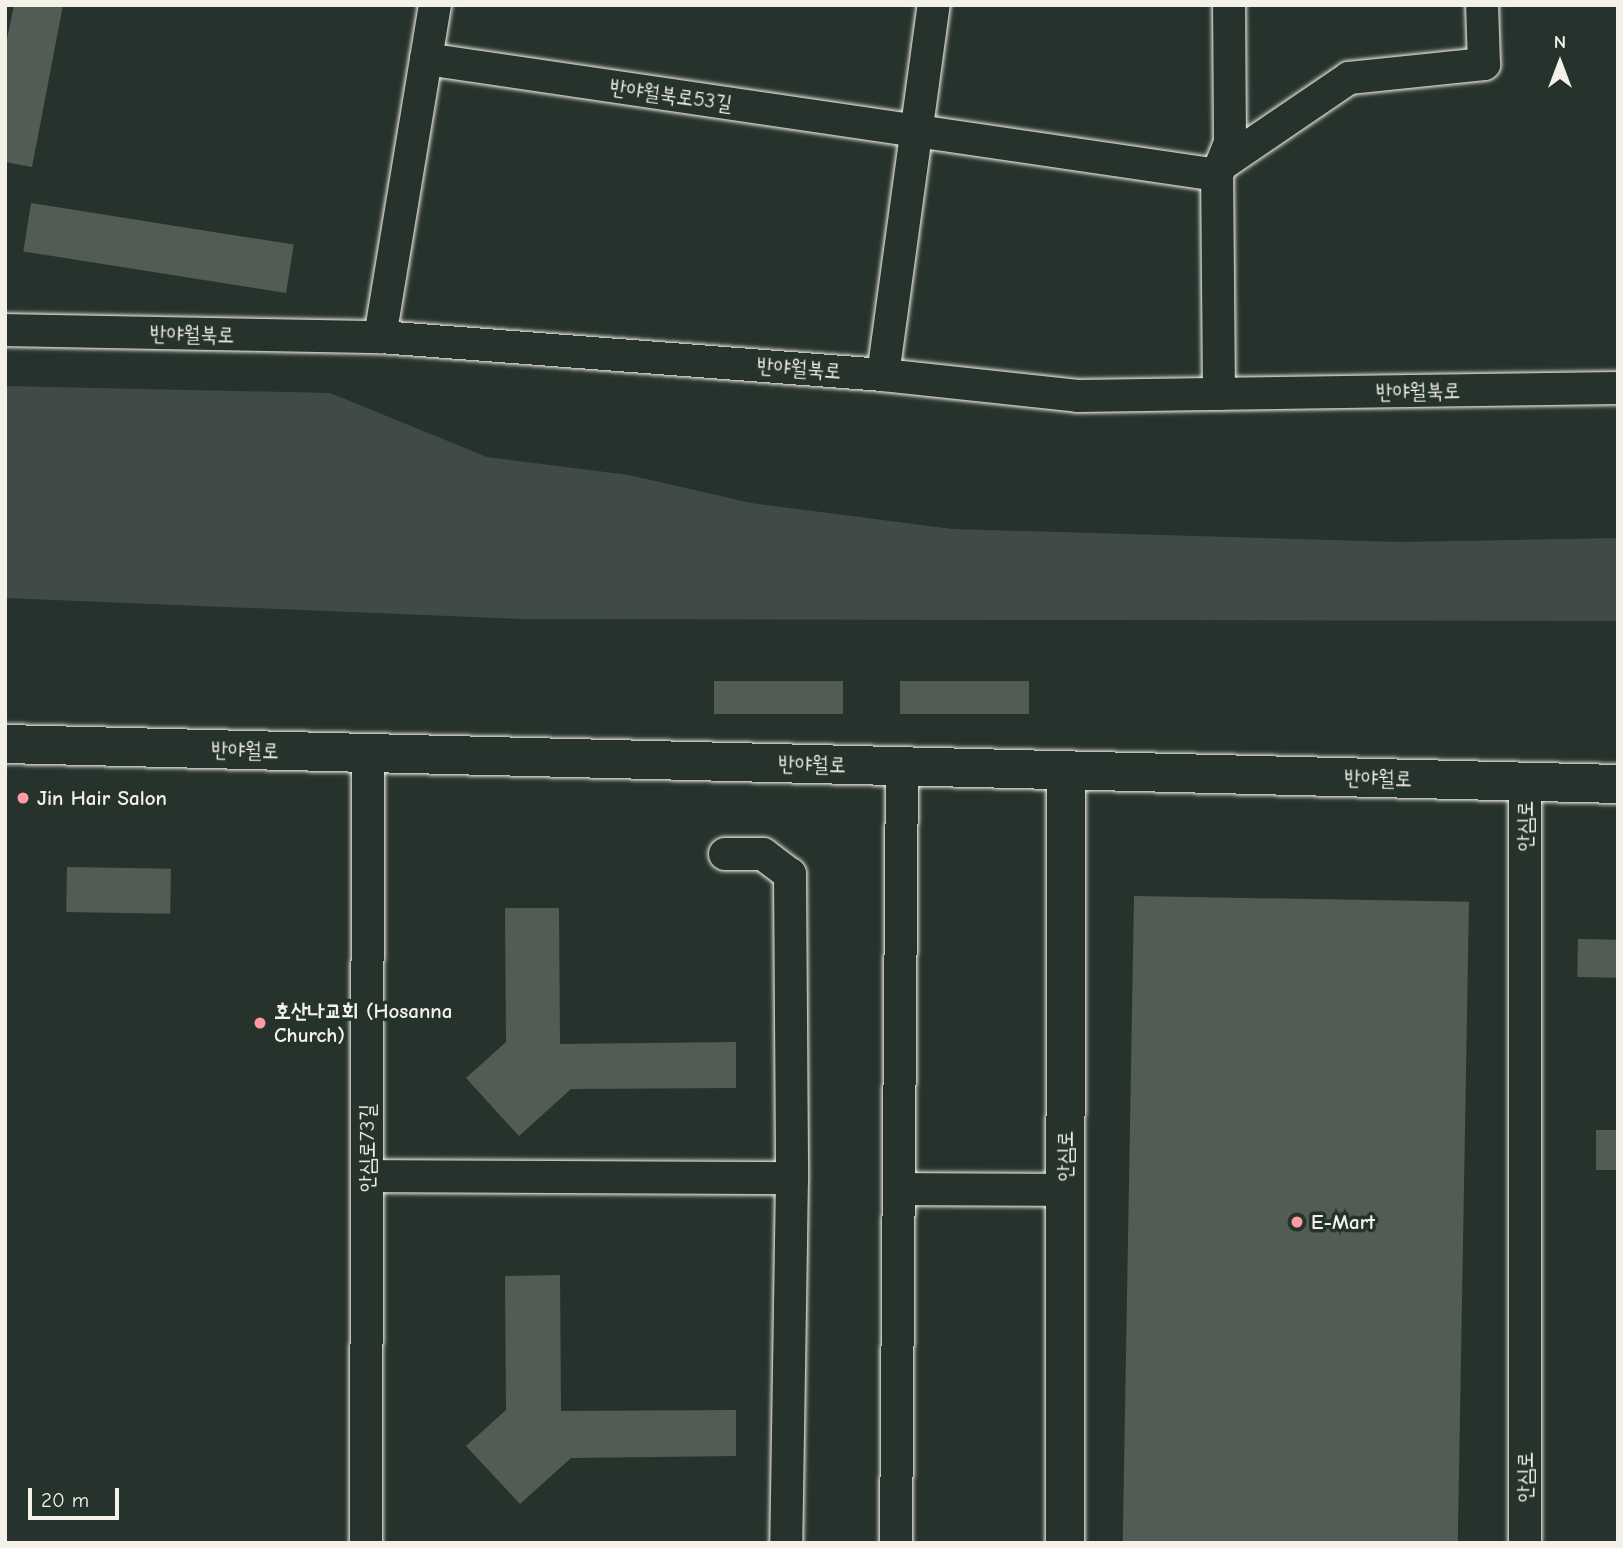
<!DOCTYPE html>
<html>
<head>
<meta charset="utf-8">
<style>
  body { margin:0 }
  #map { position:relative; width:1623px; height:1548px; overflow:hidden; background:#26332d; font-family:"Comic Neue","Poor Story",sans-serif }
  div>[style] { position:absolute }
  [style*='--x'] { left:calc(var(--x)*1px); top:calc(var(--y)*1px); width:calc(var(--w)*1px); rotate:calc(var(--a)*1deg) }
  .green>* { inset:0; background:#414b45 }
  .building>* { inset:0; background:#525c55; transform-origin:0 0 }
  .roads { filter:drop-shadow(0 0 2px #f4f1e8) drop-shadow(0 0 2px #f4f1e8) }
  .minor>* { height:32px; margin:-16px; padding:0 16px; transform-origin:16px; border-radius:16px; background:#26332d }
  .tertiary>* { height:38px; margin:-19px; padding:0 19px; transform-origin:19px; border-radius:19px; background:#26332d }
  .secondary>* { height:38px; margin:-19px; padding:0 19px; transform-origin:19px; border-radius:19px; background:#26332d }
  .dots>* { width:19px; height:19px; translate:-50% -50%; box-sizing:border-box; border:4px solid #26332d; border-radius:50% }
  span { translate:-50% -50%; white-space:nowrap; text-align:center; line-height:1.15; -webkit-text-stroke:7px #26332d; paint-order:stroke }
  .street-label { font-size:21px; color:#f4f1e8 }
  .poi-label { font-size:21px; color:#f4f1e8; font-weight:700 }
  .left { translate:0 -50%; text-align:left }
  .frame { position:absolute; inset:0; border:7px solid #f4f1e8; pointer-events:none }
  .north { position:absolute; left:1525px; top:28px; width:70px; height:70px; -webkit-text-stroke:5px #26332d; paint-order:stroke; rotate:0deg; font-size:19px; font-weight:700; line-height:28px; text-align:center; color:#f4f1e8 }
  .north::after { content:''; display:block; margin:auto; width:24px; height:32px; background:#f4f1e8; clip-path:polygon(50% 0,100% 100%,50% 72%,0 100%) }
  .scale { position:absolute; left:28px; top:1488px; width:91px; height:32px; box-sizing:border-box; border:4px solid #f4f1e8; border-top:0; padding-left:9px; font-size:21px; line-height:24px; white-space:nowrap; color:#f4f1e8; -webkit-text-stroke:5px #26332d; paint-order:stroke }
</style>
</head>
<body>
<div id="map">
  <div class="green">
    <i style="clip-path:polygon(5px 386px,330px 393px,487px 457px,629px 475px,751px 503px,952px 529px,1400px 542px,1618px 538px,1618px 621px,522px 619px,5px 598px)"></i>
  </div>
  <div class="building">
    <i style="clip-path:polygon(14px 5px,63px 5px,32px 167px,5px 162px,5px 49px)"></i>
    <i style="left:31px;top:203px;width:266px;height:49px;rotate:9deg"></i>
    <i style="left:843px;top:681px;width:33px;height:129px;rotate:90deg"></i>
    <i style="left:1029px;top:681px;width:33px;height:129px;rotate:90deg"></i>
    <i style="left:67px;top:867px;width:104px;height:45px;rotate:1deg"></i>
    <i style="left:1134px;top:896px;width:335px;height:647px;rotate:1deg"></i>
    <i style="clip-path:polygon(505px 908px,559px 908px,560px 1044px,736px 1042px,736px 1088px,571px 1089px,519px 1136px,466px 1078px,506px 1042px)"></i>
    <i style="left:1578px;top:939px;width:40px;height:38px;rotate:1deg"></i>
    <i style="left:1596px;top:1130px;width:22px;height:40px"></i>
    <i style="clip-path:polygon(560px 1275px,561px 1411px,736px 1410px,736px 1456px,571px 1458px,520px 1504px,466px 1446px,506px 1410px,505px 1276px)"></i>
  </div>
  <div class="roads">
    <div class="minor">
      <i style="--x:426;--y:59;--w:799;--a:8.34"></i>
      <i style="--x:1221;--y:165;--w:155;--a:-34.2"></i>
      <i style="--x:1349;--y:78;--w:136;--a:-5.9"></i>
      <i style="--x:1484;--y:64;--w:59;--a:-91.9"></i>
      <i style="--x:5;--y:330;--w:375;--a:1.1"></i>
      <i style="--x:380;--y:337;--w:504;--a:4.32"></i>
      <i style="--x:883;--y:375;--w:196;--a:6.1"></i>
      <i style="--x:1078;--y:396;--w:540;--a:-0.85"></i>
      <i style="--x:380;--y:337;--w:337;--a:-80.6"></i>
      <i style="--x:883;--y:375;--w:373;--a:-82.2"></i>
      <i style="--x:1219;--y:394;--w:219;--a:-90.5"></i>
      <i style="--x:1217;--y:175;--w:35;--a:-68"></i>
      <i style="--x:1230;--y:142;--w:137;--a:-90.4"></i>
      <i style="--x:1525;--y:781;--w:762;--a:90"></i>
      <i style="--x:725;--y:854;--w:38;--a:0"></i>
      <i style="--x:763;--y:854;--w:34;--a:37"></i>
      <i style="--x:790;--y:874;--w:304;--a:89.6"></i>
      <i style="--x:792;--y:1178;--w:365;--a:90.9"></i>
      <i style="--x:367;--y:1176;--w:425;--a:0.3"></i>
      <i style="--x:899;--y:1189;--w:166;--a:0.3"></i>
      <i style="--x:366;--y:1543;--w:790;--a:-89.85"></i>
      <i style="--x:896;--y:1543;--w:777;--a:-89.56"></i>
    </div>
    <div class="tertiary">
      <i style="--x:1065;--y:1543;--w:773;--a:-89.93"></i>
    </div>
    <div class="secondary">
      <i style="--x:5;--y:744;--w:1613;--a:1.42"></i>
    </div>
  </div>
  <div class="dots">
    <i style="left:23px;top:798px;background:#ff9aa2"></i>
    <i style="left:260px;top:1023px;background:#ff9aa2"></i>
    <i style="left:1297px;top:1222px;background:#ff9aa2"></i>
  </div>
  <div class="street-label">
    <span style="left:671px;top:95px;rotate:8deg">반야월북로53길</span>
    <span style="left:192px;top:334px;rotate:1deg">반야월북로</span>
    <span style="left:799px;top:368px;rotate:4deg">반야월북로</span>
    <span style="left:1418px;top:391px;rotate:-1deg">반야월북로</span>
    <span style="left:245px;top:750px;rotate:1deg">반야월로</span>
    <span style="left:812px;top:764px;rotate:1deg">반야월로</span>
    <span style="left:1378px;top:778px;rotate:1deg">반야월로</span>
    <span style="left:1525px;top:826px;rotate:-90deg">안심로</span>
    <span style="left:367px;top:1148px;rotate:-90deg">안심로73길</span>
    <span style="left:1065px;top:1156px;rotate:-90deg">안심로</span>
    <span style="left:1525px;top:1477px;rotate:-90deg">안심로</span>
  </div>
  <div class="poi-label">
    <span class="left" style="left:37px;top:798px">Jin Hair Salon</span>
    <span class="left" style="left:274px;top:1023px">호산나교회 (Hosanna<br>Church)</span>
    <span class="left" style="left:1311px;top:1222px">E-Mart</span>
  </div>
  <div class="frame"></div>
  <div class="north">N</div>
  <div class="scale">20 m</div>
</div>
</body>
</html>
